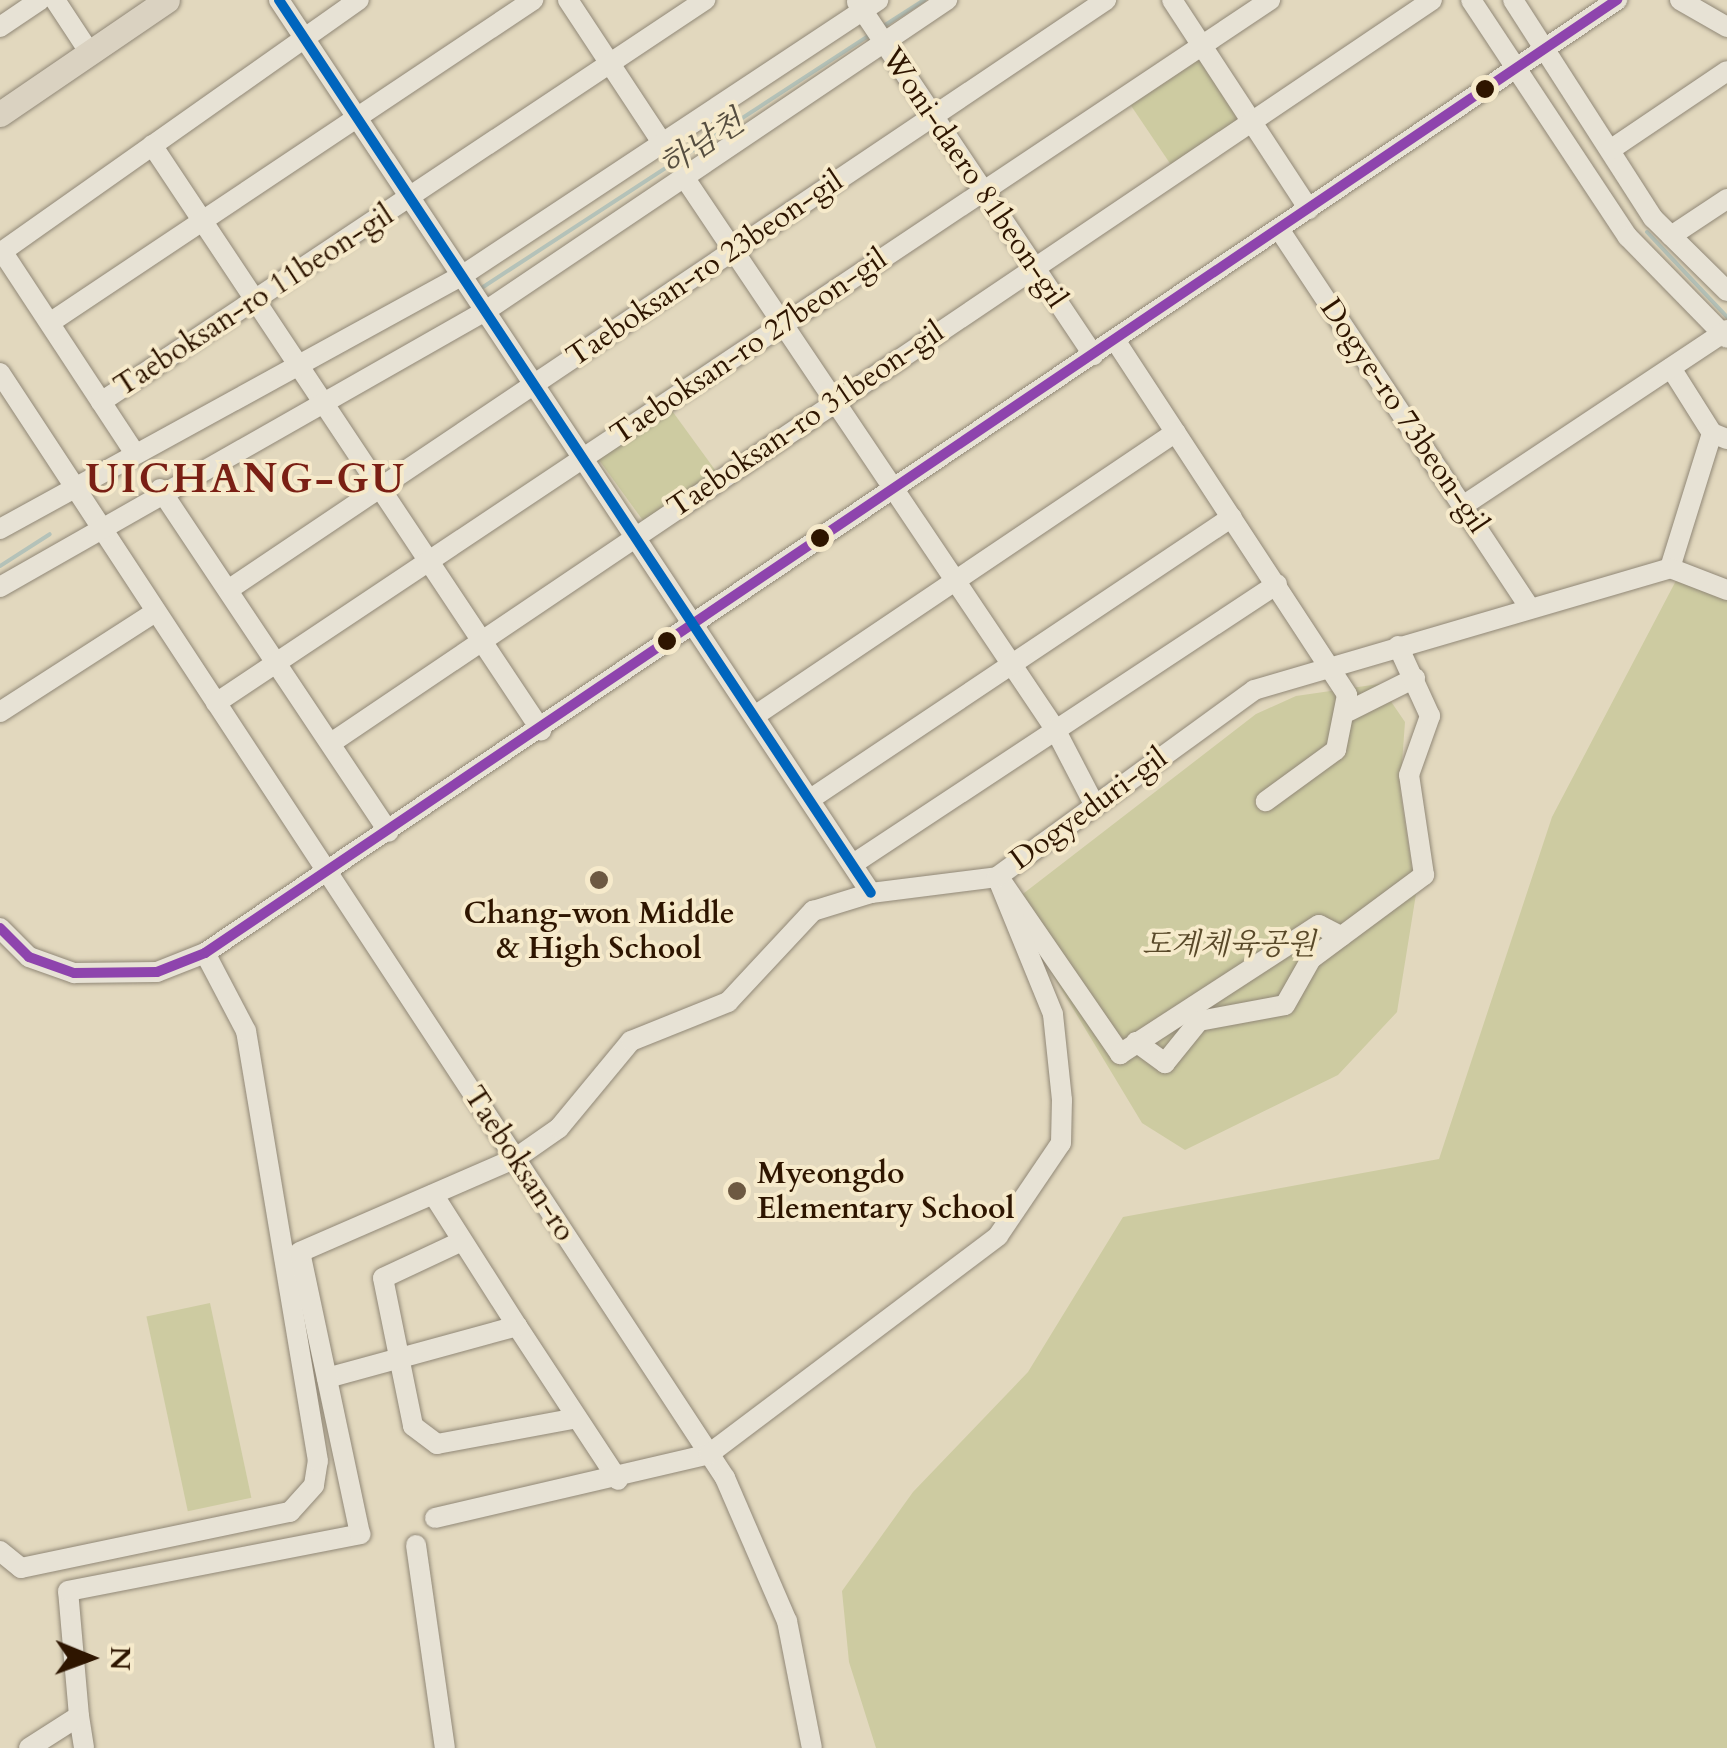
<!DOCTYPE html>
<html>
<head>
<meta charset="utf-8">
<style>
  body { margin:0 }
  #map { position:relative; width:1727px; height:1748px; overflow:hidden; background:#e2d8be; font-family:Cardo,"Noto Serif KR",serif }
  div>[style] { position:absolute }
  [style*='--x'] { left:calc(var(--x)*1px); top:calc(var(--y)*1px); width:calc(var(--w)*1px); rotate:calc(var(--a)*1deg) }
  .green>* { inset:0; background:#cdcba1; transform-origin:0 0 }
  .stream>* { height:4px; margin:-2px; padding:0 2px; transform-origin:2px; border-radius:2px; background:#b4c2b9 }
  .roads { filter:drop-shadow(0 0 2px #918877) drop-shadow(0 0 2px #918877) }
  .minor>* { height:20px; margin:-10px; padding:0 10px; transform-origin:10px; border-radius:10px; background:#e7e2d5 }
  .major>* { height:25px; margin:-12.5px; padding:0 12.5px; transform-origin:12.5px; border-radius:12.5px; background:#dad2c1 }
  .bus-1>* { height:10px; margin:-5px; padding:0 5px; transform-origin:5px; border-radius:5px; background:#8e44ad }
  .bus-2>* { height:10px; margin:-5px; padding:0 5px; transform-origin:5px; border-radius:5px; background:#0065bd }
  .dots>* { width:28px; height:28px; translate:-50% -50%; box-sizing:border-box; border:5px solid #f6eacb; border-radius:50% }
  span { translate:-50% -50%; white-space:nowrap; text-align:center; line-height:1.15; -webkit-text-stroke:8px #f6eacb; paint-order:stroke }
  .street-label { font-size:30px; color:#2e1500 }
  .poi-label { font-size:30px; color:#2e1500; font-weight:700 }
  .left { translate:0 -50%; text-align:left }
  .park-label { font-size:30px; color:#594929; font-style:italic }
  .water-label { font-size:32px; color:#564e40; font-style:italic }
  .district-label { font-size:40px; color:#7a1f14; font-weight:700; letter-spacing:2.5px }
  .north { position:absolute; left:40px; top:1608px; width:100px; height:100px; -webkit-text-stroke:8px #f6eacb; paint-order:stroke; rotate:91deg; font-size:28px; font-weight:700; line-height:40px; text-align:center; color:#2e1500 }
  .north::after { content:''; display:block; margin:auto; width:35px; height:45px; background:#2e1500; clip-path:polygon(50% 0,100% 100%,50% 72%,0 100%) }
</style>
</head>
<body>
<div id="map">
  <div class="green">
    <i style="left:1195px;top:52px;width:83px;height:83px;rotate:56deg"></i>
    <i style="left:670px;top:408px;width:78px;height:88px;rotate:54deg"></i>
    <i style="clip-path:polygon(1680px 573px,1727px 594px,1727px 1748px,876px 1748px,849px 1662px,842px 1591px,913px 1492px,1028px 1372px,1123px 1217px,1439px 1159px,1552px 817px)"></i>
    <i style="clip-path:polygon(1379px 684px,1405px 722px,1400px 790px,1416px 894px,1397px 1012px,1338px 1075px,1185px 1150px,1142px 1123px,1010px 904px,1256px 714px,1296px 696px)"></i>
    <i style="left:210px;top:1303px;width:199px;height:65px;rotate:78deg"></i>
  </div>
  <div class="stream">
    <i style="--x:882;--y:27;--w:50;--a:-32.7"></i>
    <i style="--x:1647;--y:232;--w:117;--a:46.7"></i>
    <i style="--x:480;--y:289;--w:465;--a:-33.1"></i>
    <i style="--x:0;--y:566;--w:59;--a:-32.6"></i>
  </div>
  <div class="roads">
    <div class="minor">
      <i style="--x:55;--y:0;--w:64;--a:56.6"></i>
      <i style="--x:279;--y:0;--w:1071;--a:56.46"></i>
      <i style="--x:568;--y:0;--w:173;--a:56.6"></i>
      <i style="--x:1172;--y:0;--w:250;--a:56.8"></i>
      <i style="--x:1471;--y:0;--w:284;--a:56.5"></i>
      <i style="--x:1628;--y:237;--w:141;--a:45.6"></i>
      <i style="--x:1513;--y:0;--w:259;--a:57.3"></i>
      <i style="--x:1653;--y:218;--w:104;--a:44.6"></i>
      <i style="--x:1680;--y:0;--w:54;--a:29.9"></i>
      <i style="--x:857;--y:2;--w:425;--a:56.2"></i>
      <i style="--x:0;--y:27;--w:48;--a:-34"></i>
      <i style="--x:152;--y:145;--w:703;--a:56.38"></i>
      <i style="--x:1610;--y:150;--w:141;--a:-34"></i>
      <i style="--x:684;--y:177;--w:665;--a:56.09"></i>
      <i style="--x:1055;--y:729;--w:85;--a:62.5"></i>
      <i style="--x:1279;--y:229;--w:450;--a:56.5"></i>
      <i style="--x:1671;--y:236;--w:67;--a:-33.5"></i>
      <i style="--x:2;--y:251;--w:237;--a:56.7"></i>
      <i style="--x:0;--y:253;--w:439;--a:-35.2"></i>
      <i style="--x:51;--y:322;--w:580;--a:-33.74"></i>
      <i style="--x:1115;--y:340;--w:424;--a:56.8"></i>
      <i style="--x:1347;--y:695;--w:56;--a:101.3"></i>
      <i style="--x:1336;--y:750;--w:87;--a:143.9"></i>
      <i style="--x:1671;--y:368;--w:77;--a:57.8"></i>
      <i style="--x:1712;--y:433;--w:16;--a:22"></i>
      <i style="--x:0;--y:373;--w:1322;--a:56.73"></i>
      <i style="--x:725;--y:1478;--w:156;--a:66.6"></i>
      <i style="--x:787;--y:1621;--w:129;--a:78.9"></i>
      <i style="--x:101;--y:402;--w:726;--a:-33.65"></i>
      <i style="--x:160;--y:489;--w:412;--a:56.3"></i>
      <i style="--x:1464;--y:505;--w:316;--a:-33.6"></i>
      <i style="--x:0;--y:529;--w:528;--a:-28.75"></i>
      <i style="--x:463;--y:275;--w:498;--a:-33.5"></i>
      <i style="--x:1670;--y:568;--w:141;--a:-72.7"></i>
      <i style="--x:0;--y:587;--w:560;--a:-29.63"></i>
      <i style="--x:487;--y:310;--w:555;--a:-33.98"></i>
      <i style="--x:228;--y:590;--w:1058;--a:-33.9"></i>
      <i style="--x:216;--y:703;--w:1267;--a:-33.7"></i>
      <i style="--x:1349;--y:711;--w:74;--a:-26.6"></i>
      <i style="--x:0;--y:712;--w:184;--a:-32.8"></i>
      <i style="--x:756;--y:715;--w:506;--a:-33.97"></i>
      <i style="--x:331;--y:743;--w:1328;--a:-34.01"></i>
      <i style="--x:812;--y:798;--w:505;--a:-33.78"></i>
      <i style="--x:853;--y:864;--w:508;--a:-33.44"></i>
      <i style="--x:1002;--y:882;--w:209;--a:55.5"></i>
      <i style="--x:1120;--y:1054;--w:237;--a:-33"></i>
      <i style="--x:1319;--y:925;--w:25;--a:27"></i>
      <i style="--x:0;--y:928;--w:41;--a:45"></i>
      <i style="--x:29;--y:957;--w:48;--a:19.6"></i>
      <i style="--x:74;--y:973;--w:83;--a:-0.7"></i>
      <i style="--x:157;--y:972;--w:52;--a:-21.6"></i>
      <i style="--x:205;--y:953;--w:1704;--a:-34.02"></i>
      <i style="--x:1136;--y:1042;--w:36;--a:36"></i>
      <i style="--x:1165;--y:1063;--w:54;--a:-51"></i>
      <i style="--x:1199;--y:1021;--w:87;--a:-10.5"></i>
      <i style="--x:1285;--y:1005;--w:53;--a:-60.5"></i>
      <i style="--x:1311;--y:959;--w:141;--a:-36.6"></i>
      <i style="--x:1424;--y:875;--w:101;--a:-98.5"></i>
      <i style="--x:1409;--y:775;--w:63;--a:-70.4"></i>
      <i style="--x:1430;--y:716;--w:77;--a:-114.6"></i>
      <i style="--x:462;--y:1241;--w:87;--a:154.9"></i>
      <i style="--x:383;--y:1278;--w:151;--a:78.5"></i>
      <i style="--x:413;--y:1426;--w:30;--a:37"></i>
      <i style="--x:437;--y:1444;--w:142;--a:-10.5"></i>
      <i style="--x:517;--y:1326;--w:184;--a:56.7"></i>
      <i style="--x:327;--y:1378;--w:197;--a:-15.3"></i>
      <i style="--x:517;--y:1326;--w:156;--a:-122.5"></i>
      <i style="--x:435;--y:1518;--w:281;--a:-13.1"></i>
      <i style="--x:709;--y:1454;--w:362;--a:-37"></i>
      <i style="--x:998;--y:1236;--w:112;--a:-55.9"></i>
      <i style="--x:1061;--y:1143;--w:43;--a:-88.7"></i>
      <i style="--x:1062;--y:1100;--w:86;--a:-96"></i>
      <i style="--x:1053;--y:1014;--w:148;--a:-112.2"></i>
      <i style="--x:416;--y:1545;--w:205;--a:81.9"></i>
      <i style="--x:0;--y:1551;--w:27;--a:39"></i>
      <i style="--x:21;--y:1568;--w:275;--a:-11.8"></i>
      <i style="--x:290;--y:1512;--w:36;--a:-48"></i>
      <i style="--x:314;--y:1485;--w:24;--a:-81"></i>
      <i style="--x:318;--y:1461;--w:436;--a:-99.5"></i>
      <i style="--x:246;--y:1031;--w:88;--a:-117.7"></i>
      <i style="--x:79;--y:1716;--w:32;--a:81"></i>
      <i style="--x:29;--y:1748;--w:59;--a:-32.6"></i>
      <i style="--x:79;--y:1716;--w:125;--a:-95"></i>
      <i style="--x:68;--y:1591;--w:298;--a:-11"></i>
      <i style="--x:360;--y:1534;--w:288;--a:-102"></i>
      <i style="--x:300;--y:1252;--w:236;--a:-23.5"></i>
      <i style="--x:516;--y:1158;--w:52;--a:-34.9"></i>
      <i style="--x:559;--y:1128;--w:113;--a:-50.4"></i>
      <i style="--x:631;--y:1041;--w:105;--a:-21.9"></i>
      <i style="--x:728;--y:1002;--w:125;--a:-47"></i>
      <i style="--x:813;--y:911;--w:61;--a:-17.2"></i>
      <i style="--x:871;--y:893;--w:127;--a:-7.2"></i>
      <i style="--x:997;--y:877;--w:318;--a:-36"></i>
      <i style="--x:1254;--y:690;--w:434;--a:-16.3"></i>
      <i style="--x:1670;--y:568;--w:61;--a:21.1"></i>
    </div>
    <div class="major">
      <i style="--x:0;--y:114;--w:202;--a:-34.3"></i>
    </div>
  </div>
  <div class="bus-1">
    <i style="--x:0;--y:928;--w:41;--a:45"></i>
    <i style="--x:29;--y:957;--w:48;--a:19.6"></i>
    <i style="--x:74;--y:973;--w:83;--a:-0.7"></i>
    <i style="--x:157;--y:972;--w:52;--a:-21.6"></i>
    <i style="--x:205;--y:953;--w:1704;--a:-34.02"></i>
  </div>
  <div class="bus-2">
    <i style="--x:279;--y:0;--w:1071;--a:56.46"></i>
  </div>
  <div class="dots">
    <i style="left:1485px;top:89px;background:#2e1500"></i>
    <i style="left:820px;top:538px;background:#2e1500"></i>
    <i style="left:667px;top:641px;background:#2e1500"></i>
    <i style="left:599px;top:880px;background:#6d5942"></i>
    <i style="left:737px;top:1191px;background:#6d5942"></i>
  </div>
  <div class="street-label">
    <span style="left:974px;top:178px;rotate:56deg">Woni-daero 81beon-gil</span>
    <span style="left:705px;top:269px;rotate:-34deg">Taeboksan-ro 23beon-gil</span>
    <span style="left:254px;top:301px;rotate:-33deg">Taeboksan-ro 11beon-gil</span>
    <span style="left:749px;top:347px;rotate:-34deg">Taeboksan-ro 27beon-gil</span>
    <span style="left:1404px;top:416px;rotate:56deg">Dogye-ro 73beon-gil</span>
    <span style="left:806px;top:420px;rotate:-34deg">Taeboksan-ro 31beon-gil</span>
    <span style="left:1089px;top:809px;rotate:-36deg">Dogyeduri-gil</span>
    <span style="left:519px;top:1164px;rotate:57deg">Taeboksan-ro</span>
  </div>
  <div class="poi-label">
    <span style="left:599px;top:931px">Chang-won Middle<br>&amp; High School</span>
    <span class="left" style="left:757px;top:1191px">Myeongdo<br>Elementary School</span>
  </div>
  <div class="park-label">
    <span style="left:1229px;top:945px">도계체육공원</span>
  </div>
  <div class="water-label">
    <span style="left:702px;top:144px;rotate:-33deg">하남천</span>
  </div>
  <div class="district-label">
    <span style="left:246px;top:480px">UICHANG-GU</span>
  </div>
  <div class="north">N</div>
</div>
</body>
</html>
